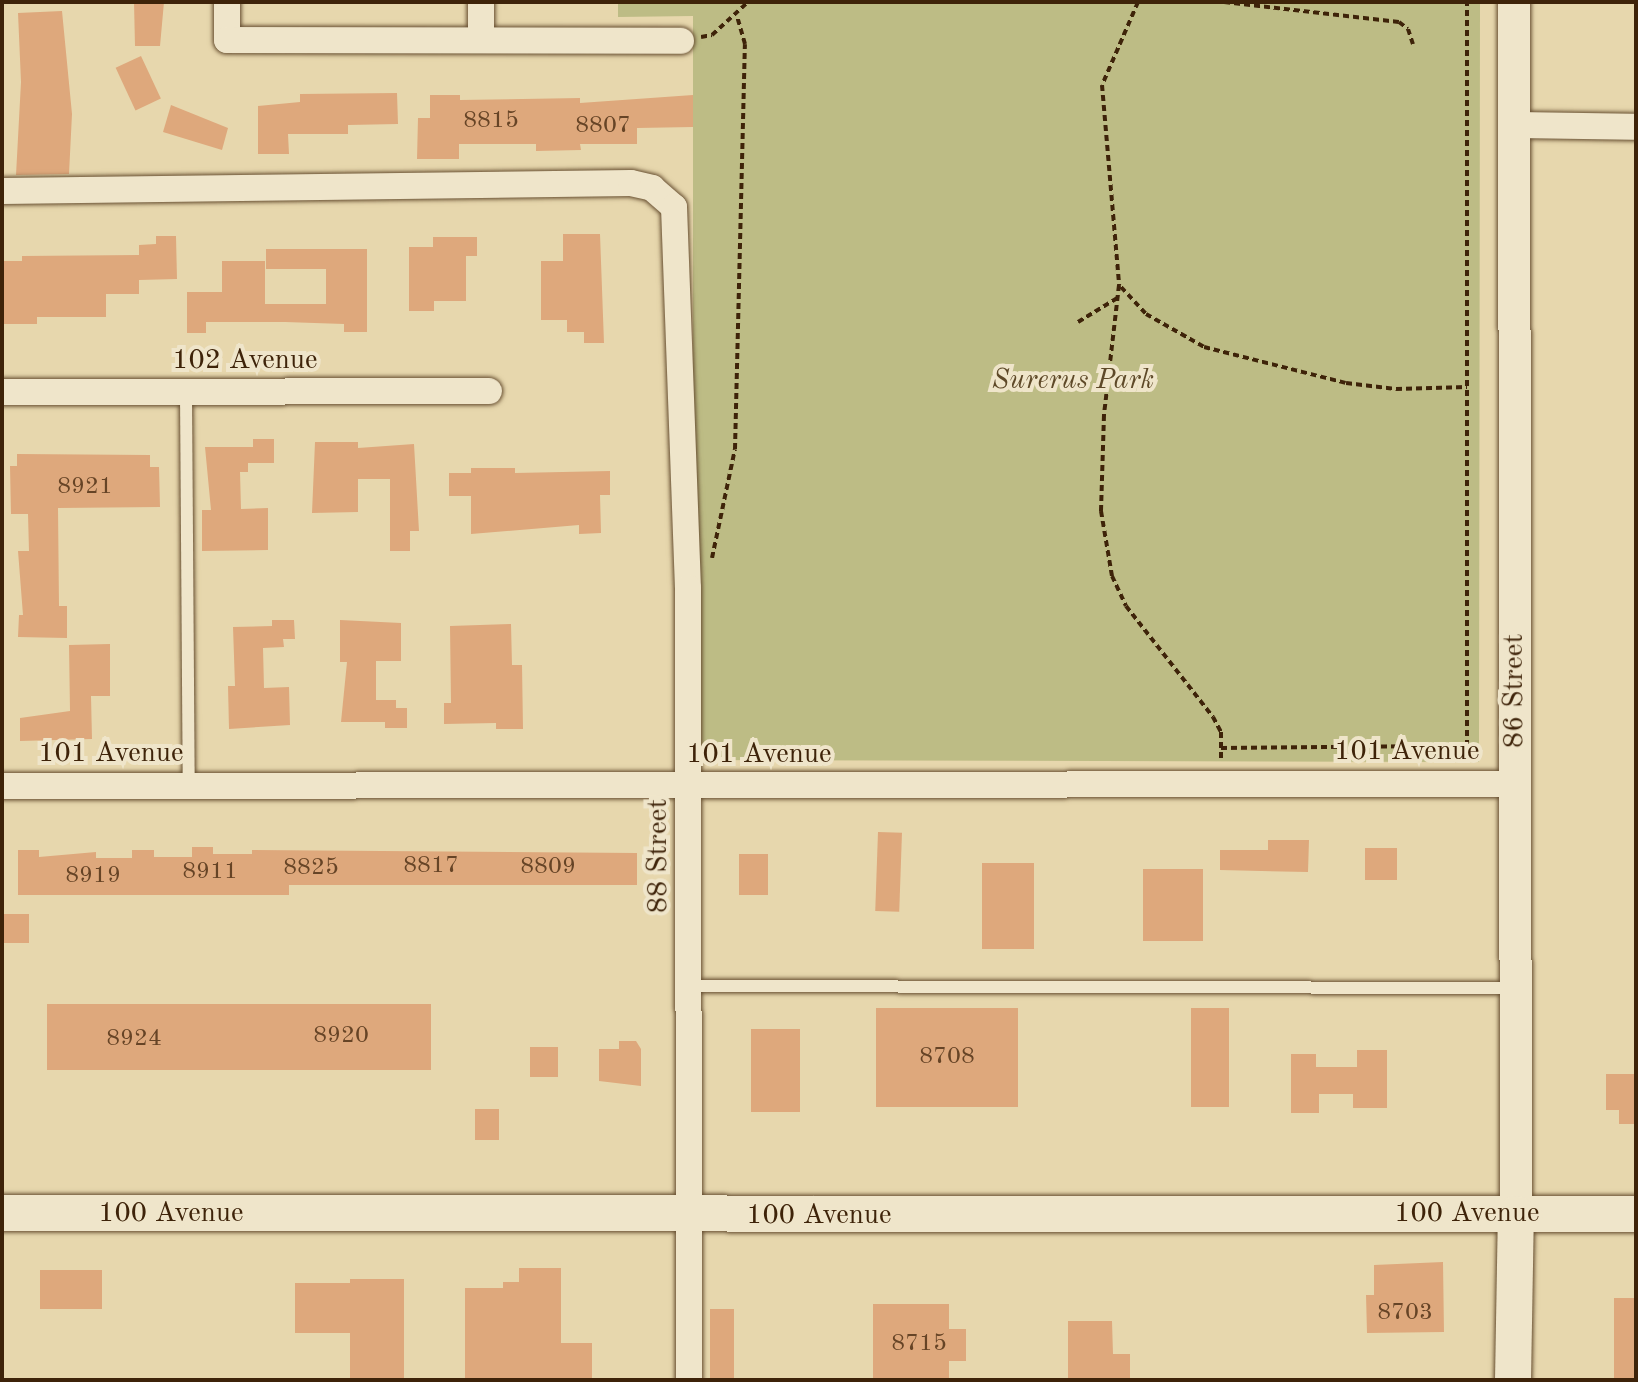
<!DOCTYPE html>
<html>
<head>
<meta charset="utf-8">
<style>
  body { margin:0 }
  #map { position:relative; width:1638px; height:1382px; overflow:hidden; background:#e7d7ad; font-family:"Old Standard TT",serif }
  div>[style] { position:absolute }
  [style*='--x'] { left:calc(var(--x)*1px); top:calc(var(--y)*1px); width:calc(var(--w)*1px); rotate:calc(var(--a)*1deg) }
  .green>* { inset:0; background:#bdbc85 }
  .building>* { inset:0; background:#dea87c; transform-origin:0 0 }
  .path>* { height:4px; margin-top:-2px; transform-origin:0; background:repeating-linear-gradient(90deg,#3e2309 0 6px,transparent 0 10px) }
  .roads { filter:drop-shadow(0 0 2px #685032) drop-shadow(0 0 2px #685032) }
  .service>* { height:12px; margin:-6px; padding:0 6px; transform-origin:6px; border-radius:6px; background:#efe5ca }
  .minor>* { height:26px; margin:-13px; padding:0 13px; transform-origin:13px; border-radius:13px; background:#efe5ca }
  .tertiary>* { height:32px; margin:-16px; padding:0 16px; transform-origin:16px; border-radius:16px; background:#efe5ca }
  .secondary>* { height:36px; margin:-18px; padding:0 18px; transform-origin:18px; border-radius:18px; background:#efe5ca }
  span { translate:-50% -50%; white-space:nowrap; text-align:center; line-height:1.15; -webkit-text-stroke:8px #efe5ca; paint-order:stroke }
  .number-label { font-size:24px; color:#664426 }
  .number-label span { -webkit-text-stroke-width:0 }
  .street-label { font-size:28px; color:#3e2309 }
  .park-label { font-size:28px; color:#5e4928; font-style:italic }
  .frame { position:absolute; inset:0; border:4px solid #3e2309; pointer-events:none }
</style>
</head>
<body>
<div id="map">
  <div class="green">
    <i style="clip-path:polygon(618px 2px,1480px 2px,1479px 762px,693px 760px,693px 16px,618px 17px)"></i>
  </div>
  <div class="building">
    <i style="clip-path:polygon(134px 2px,164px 2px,160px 46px,135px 46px)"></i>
    <i style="clip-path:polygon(62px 11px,72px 114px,69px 174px,16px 175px,21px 82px,18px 13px)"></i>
    <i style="left:141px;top:56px;width:47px;height:28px;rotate:65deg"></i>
    <i style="clip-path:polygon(397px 93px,398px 124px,348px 125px,348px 134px,288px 134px,289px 154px,258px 154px,258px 106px,300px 102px,300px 94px)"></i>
    <i style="clip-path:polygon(430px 95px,460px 95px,460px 100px,580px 98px,580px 103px,693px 95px,693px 127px,637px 128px,637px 144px,580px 144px,581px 150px,536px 151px,536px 144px,459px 144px,459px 159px,417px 159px,418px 118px,430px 118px)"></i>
    <i style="clip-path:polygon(171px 105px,228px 128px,222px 150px,163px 132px)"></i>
    <i style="clip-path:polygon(563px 234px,600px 234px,604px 343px,584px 343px,584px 332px,567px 332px,567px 320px,541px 320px,541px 261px,563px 261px)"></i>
    <i style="clip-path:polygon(156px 236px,176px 236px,177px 279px,139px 280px,139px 294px,106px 294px,106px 317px,37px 317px,37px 324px,2px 324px,2px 261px,22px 261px,22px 256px,139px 255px,139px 245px,156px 244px)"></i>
    <i style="clip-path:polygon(433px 237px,477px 237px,477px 256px,466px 256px,466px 301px,434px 301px,434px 311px,409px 311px,409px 247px,433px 247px)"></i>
    <i style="clip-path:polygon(266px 249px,367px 249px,367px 332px,344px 332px,344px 324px,285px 322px,206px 322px,206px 333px,187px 333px,187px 292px,222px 292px,222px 261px,265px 261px,265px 304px,326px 304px,326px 269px,266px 269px)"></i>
    <i style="clip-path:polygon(253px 439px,274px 439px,274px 463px,248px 463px,248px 472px,240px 472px,241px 509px,268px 508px,268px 550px,202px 551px,202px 510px,211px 510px,205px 447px,253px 447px)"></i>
    <i style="clip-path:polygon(315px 442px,358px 442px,358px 448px,414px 444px,419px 531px,410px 531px,410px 551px,390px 551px,390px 479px,358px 479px,358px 512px,312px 513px)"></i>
    <i style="clip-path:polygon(17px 454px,150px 455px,150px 467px,159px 467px,160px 507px,58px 508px,59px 606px,67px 606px,67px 638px,18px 637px,19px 615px,23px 615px,18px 551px,29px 551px,28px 514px,11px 514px,10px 466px,17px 466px)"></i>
    <i style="clip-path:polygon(471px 468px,515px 468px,515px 473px,610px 471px,610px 495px,600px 495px,601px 533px,579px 534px,579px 525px,471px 534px,471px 496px,449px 496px,449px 473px,471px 473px)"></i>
    <i style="clip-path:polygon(272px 620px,294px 620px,295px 639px,283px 639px,284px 647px,263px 648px,264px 688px,289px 687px,290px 725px,229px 729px,228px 686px,235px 686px,233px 627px,272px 626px)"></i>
    <i style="clip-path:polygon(340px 620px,401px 623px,401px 661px,376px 661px,376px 700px,396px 700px,396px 708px,407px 708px,407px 728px,385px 728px,385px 722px,341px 722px,347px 662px,340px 662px)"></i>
    <i style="clip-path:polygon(511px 624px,512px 665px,522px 665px,523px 729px,496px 729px,496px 723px,444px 724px,444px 703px,451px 703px,450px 626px)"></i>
    <i style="clip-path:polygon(110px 644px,110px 696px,91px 696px,92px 739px,20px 741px,20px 718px,70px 711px,69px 645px)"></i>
    <i style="left:878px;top:832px;width:24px;height:79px;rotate:2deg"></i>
    <i style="clip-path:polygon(1268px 840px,1309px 840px,1308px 872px,1220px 870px,1220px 850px,1268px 850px)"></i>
    <i style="clip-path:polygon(192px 847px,213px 847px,213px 854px,252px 854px,252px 850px,637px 853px,637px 885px,289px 885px,289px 895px,18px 895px,18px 850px,39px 850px,39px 857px,96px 852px,96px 858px,132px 858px,132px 850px,154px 850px,154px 857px,192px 857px)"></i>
    <i style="left:1365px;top:848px;width:32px;height:32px"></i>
    <i style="left:739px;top:854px;width:29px;height:41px"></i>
    <i style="left:982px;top:863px;width:52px;height:86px"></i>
    <i style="left:1143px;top:869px;width:60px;height:72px"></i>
    <i style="left:29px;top:914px;width:29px;height:27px;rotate:90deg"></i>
    <i style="left:431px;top:1004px;width:66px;height:384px;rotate:90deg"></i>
    <i style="left:876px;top:1008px;width:142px;height:99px"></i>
    <i style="left:1191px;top:1008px;width:38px;height:99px"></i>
    <i style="left:751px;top:1029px;width:49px;height:83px"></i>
    <i style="clip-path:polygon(619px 1041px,636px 1041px,641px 1049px,641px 1086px,599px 1081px,599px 1049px,619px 1049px)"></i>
    <i style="left:530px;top:1047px;width:28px;height:30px"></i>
    <i style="clip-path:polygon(1357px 1050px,1387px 1050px,1387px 1108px,1353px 1108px,1353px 1094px,1319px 1094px,1319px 1113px,1291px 1113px,1291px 1054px,1316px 1054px,1316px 1067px,1357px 1067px)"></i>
    <i style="clip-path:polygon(1606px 1074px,1636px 1074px,1636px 1124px,1619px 1124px,1619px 1110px,1606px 1110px)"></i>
    <i style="left:475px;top:1109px;width:24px;height:31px"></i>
    <i style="clip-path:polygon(1443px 1262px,1444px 1332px,1367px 1333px,1366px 1295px,1374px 1295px,1374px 1265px)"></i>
    <i style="clip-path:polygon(519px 1268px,561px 1268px,561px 1343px,592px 1343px,592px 1380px,465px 1380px,465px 1288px,503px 1288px,503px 1282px,519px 1282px)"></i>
    <i style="left:40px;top:1270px;width:62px;height:39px"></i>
    <i style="clip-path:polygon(350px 1279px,404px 1279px,404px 1380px,350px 1380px,350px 1333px,295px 1333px,295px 1283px,350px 1283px)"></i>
    <i style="left:1614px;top:1298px;width:22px;height:82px"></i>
    <i style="clip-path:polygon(873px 1304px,949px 1304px,949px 1329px,966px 1329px,966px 1361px,949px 1361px,949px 1380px,873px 1380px)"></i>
    <i style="left:710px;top:1309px;width:24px;height:71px"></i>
    <i style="clip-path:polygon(1068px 1321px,1112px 1321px,1113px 1354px,1130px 1354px,1130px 1380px,1068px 1380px)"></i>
  </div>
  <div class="path">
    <i style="--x:1138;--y:2;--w:90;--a:113.4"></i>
    <i style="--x:1102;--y:85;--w:201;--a:85.1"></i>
    <i style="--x:1119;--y:285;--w:131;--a:96.6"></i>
    <i style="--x:1104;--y:415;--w:96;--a:91.8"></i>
    <i style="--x:1101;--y:511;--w:66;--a:80.4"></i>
    <i style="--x:1112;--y:576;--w:33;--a:65"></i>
    <i style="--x:1126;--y:606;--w:141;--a:51.9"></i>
    <i style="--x:1213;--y:717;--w:17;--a:62"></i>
    <i style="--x:1221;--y:732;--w:30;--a:90"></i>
    <i style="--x:1224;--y:2;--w:176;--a:6.5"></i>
    <i style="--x:1399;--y:22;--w:11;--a:38"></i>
    <i style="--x:1408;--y:29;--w:16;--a:72"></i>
    <i style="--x:701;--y:37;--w:11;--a:-10"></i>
    <i style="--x:712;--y:35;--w:49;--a:-42.5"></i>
    <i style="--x:1121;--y:287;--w:37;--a:47"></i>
    <i style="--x:1146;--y:314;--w:67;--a:29.6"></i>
    <i style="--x:1204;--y:347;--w:146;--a:14.2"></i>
    <i style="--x:1346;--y:383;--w:50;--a:6.8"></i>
    <i style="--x:1396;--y:389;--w:71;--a:-1.6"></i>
    <i style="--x:1078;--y:322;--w:48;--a:-31.4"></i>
    <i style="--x:712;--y:558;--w:111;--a:-78.1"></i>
    <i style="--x:735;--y:449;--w:405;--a:-88.6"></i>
    <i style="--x:745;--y:44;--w:29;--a:-106"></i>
    <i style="--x:1221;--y:748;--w:246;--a:-0.5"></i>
    <i style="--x:1460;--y:762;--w:17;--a:-66"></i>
    <i style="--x:1467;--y:746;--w:744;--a:-90"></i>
  </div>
  <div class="roads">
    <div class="service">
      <i style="--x:186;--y:394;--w:392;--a:89.6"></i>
      <i style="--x:691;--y:986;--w:824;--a:0.14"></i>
    </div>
    <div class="minor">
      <i style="--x:227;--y:2;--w:38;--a:90"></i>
      <i style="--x:227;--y:40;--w:454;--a:0.1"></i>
      <i style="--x:481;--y:38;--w:36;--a:-90"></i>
      <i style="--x:1514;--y:125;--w:122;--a:0.9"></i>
      <i style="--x:2;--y:191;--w:629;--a:-0.73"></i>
      <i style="--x:631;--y:183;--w:22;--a:13"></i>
      <i style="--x:652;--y:188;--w:29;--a:41"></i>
      <i style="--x:674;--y:207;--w:381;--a:87.9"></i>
      <i style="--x:688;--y:588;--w:792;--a:89.93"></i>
      <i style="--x:2;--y:392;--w:487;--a:-0.1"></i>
      <i style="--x:2;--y:786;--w:1513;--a:-0.08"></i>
    </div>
    <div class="tertiary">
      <i style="--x:1514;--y:2;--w:1212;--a:89.91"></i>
    </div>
    <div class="secondary">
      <i style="--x:2;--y:1213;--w:1634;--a:0.04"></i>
      <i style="--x:1513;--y:1380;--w:166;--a:-89"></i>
    </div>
  </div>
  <div class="number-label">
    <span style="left:491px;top:122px">8815</span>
    <span style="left:603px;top:127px">8807</span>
    <span style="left:85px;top:488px">8921</span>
    <span style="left:431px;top:867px">8817</span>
    <span style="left:548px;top:868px">8809</span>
    <span style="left:311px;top:869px">8825</span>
    <span style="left:210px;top:873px">8911</span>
    <span style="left:93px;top:877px">8919</span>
    <span style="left:341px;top:1037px">8920</span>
    <span style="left:134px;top:1040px">8924</span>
    <span style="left:947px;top:1058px">8708</span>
    <span style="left:1405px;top:1314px">8703</span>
    <span style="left:919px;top:1345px">8715</span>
  </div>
  <div class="street-label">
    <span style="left:245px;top:361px">102 Avenue</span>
    <span style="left:1515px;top:691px;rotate:-90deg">86 Street</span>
    <span style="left:1407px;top:752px">101 Avenue</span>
    <span style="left:111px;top:754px">101 Avenue</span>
    <span style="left:759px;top:755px">101 Avenue</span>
    <span style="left:659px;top:856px;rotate:-90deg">88 Street</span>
    <span style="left:171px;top:1214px">100 Avenue</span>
    <span style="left:1467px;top:1214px">100 Avenue</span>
    <span style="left:819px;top:1216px">100 Avenue</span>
  </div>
  <div class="park-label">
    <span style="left:1073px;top:381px">Surerus Park</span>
  </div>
  <div class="frame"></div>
</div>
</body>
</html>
